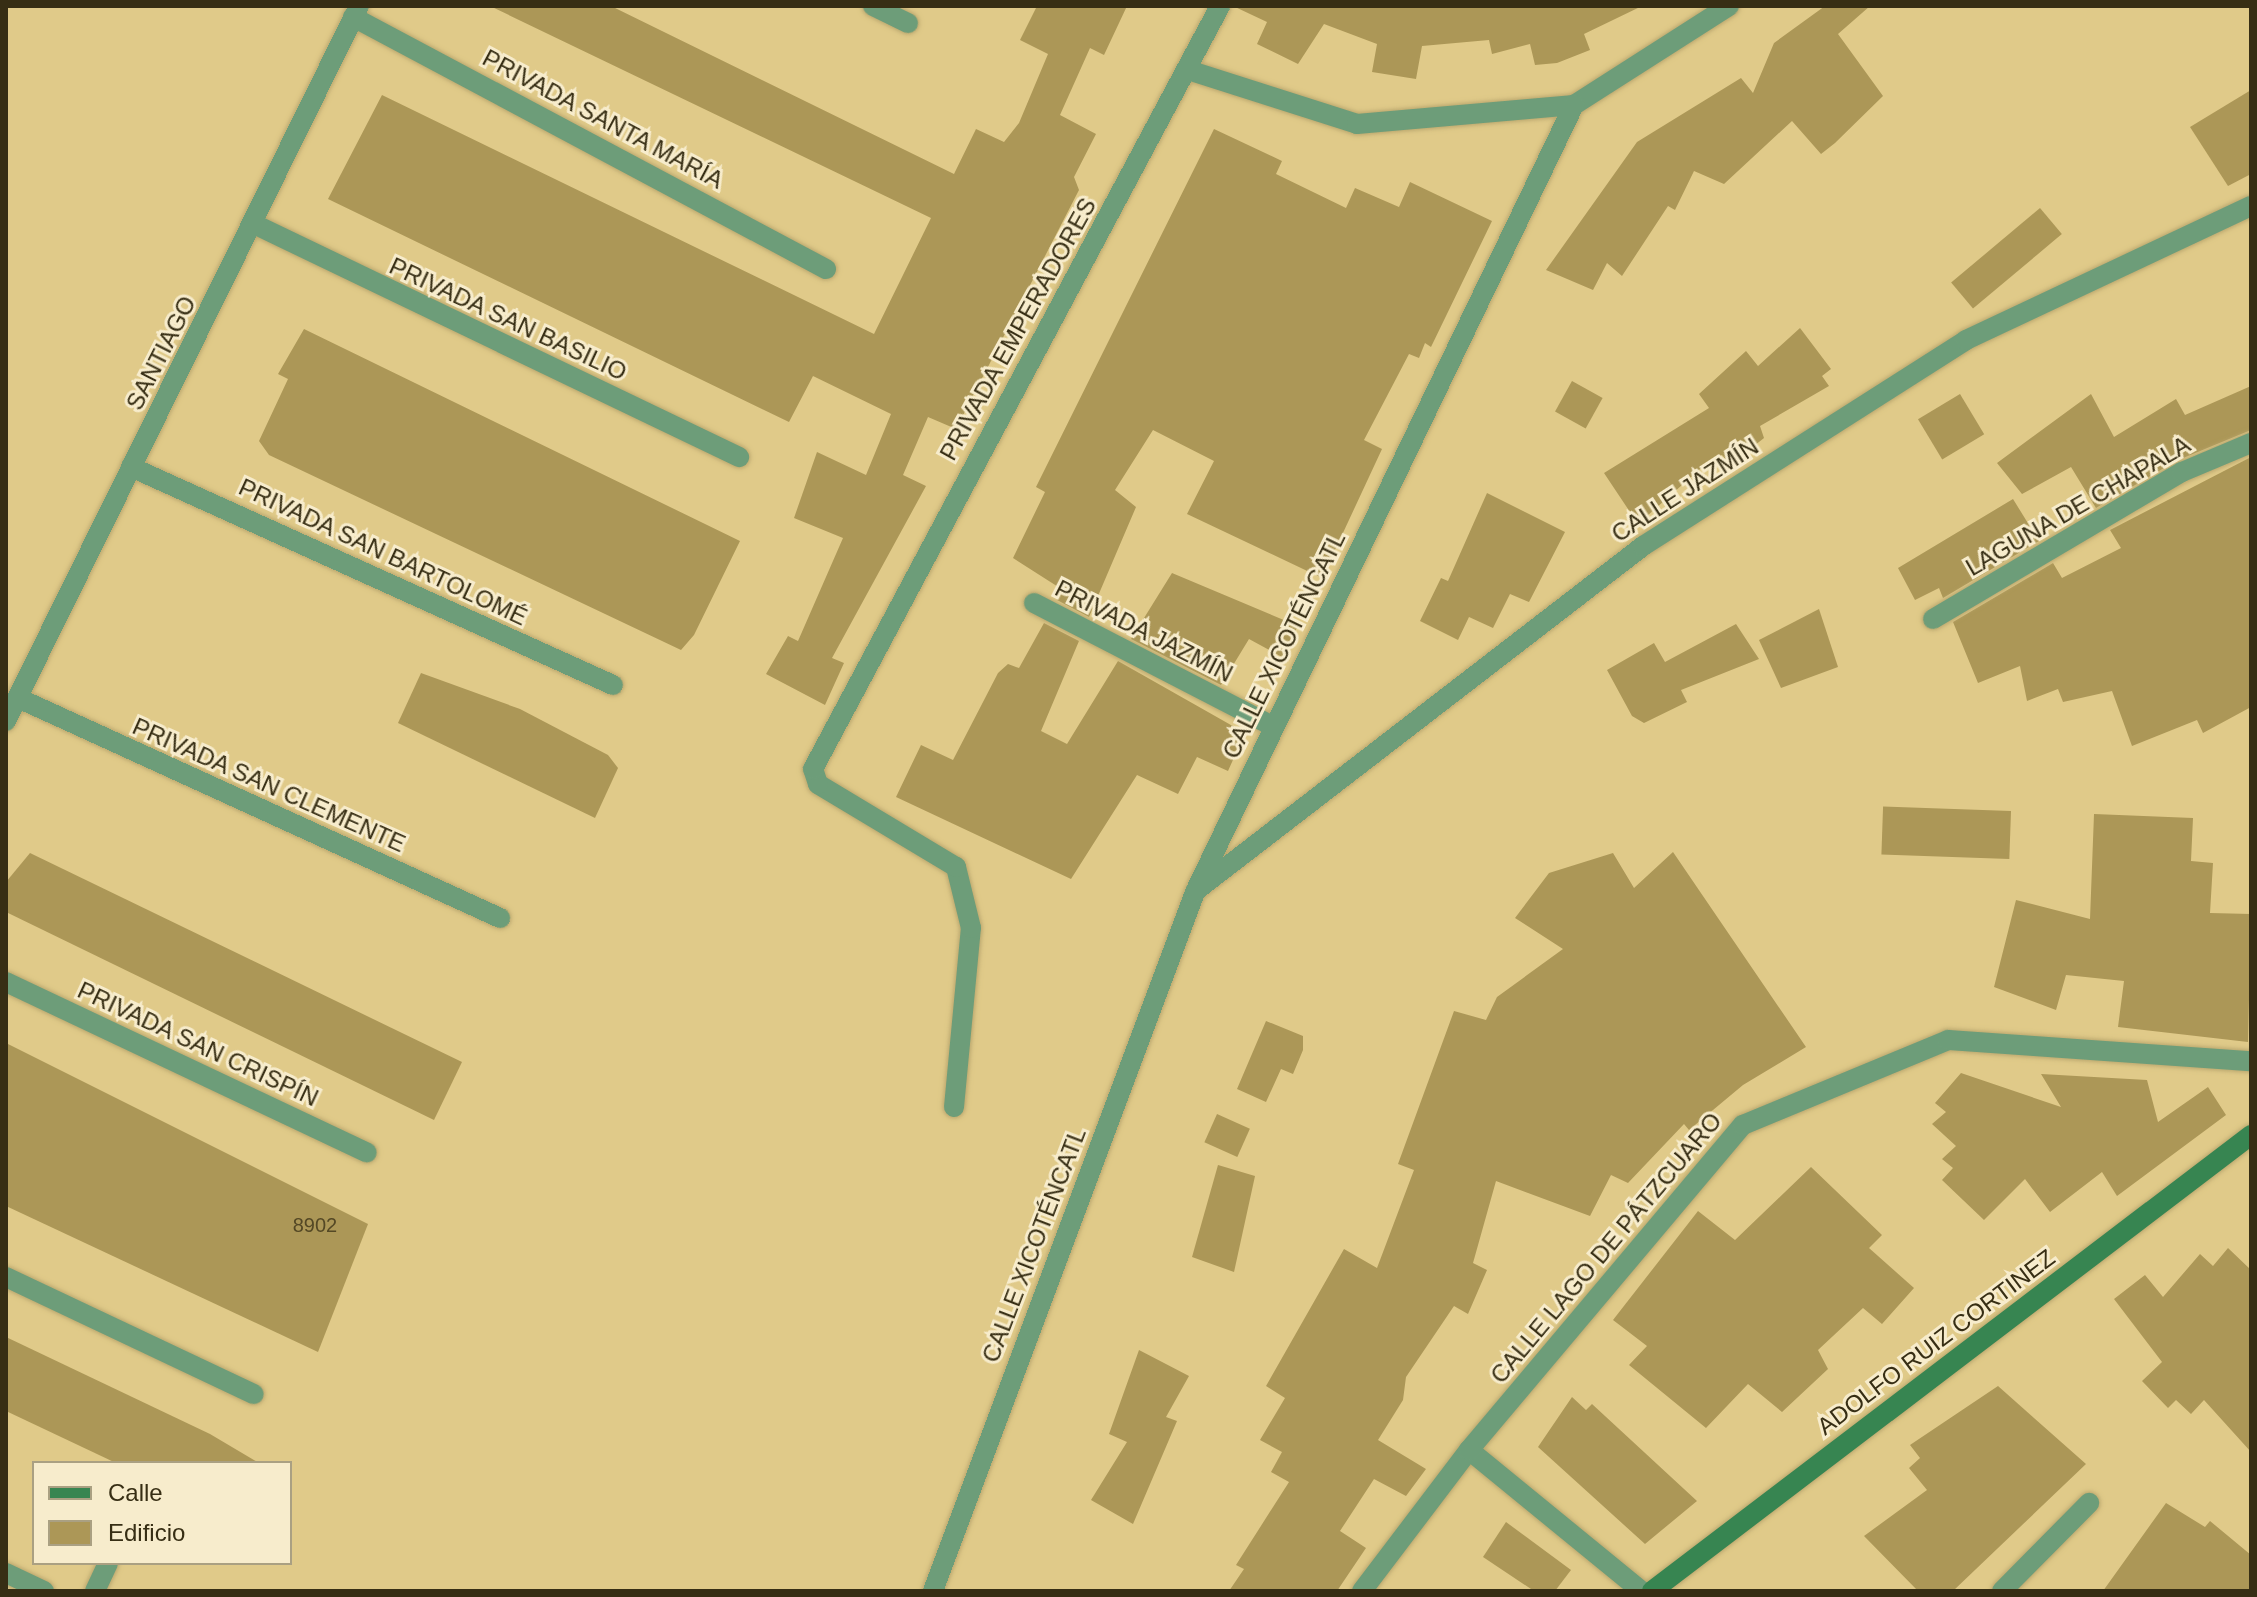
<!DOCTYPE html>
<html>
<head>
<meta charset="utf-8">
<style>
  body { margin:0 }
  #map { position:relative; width:2257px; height:1597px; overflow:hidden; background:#e0ca89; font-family:Arial,sans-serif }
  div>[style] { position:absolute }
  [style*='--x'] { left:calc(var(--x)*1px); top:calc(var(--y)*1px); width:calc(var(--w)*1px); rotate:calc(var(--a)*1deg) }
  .building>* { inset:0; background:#ac9757; transform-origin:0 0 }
  .roads { filter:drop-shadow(0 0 2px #bba86f) drop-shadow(0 0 2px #bba86f) }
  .street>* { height:20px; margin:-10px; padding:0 10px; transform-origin:10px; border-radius:10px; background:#6d9d79 }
  .secondary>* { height:20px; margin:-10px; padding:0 10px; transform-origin:10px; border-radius:10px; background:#378551 }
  span { translate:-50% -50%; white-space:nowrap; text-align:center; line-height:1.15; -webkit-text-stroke:6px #f7eccc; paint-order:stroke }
  .number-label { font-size:20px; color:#544825 }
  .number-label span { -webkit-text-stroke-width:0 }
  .street-label { font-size:24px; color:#372e14 }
  .frame { position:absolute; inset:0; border:8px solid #372e14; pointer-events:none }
  .legend { position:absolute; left:32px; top:1461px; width:260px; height:104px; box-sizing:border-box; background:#f7eccc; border:2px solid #aaa082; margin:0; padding:10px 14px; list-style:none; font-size:24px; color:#372e14 }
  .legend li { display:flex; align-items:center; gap:16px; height:40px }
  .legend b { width:40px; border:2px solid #aaa082 }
</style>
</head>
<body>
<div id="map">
  <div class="building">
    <i style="clip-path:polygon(490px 6px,611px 6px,954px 174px,976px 129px,1004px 142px,1019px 123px,1048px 54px,1020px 40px,1037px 6px,1127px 6px,1104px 55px,1090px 48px,1060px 115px,1096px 134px,1074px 177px,1079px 190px,956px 429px,928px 417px,903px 475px,926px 486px,832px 658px,844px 663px,825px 705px,766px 674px,788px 636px,798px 641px,843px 538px,794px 518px,817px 452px,866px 475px,891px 414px,813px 376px,789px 422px,328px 199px,382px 95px,874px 334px,931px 218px)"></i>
    <i style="clip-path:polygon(1233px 6px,1642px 6px,1584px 34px,1590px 50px,1557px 63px,1535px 65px,1530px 44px,1492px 54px,1489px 40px,1422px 46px,1416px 79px,1372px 72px,1377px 44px,1324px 24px,1298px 64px,1257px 44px,1267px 22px)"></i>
    <i style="clip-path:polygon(1825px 6px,1870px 6px,1838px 34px,1883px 96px,1835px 143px,1821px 154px,1792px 121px,1724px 184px,1694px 171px,1675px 210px,1668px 206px,1622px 276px,1607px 263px,1593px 290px,1546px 270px,1637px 142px,1741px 78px,1753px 93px,1774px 43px)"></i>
    <i style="clip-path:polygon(2251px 90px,2251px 174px,2228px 186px,2190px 127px)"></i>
    <i style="clip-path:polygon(1214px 129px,1282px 161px,1276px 174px,1346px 208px,1355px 188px,1399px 207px,1410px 182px,1492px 221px,1431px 347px,1425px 343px,1419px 358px,1409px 354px,1364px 440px,1382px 449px,1322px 578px,1187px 514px,1214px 461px,1153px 430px,1115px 490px,1136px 507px,1089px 617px,1057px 600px,1063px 590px,1013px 558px,1045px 492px,1036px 487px)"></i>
    <i style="left:2040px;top:208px;width:34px;height:116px;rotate:50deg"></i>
    <i style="clip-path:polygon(1800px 328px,1831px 369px,1822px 376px,1829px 386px,1760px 426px,1764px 438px,1730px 465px,1722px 455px,1708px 462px,1638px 524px,1604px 473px,1709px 408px,1699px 394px,1746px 351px,1758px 366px)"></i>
    <i style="clip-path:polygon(304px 329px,740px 541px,694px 635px,681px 650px,269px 455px,259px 441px,288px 379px,278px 374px)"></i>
    <i style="left:1572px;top:381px;width:35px;height:35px;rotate:29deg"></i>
    <i style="clip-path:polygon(2251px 386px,2251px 430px,2176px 461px,2096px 508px,2071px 467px,2022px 494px,1997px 463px,2091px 394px,2114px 437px,2176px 399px,2185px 415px)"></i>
    <i style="left:1960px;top:394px;width:47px;height:49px;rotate:59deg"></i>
    <i style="clip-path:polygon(2251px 457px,2251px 707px,2203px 733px,2197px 720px,2132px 746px,2112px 691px,2063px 702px,2058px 689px,2027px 701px,2020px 666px,1978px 683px,1953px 622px,2053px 563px,2062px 578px,2121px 548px,2110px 530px)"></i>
    <i style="clip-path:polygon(1487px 493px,1565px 532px,1529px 602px,1510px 594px,1493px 628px,1469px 617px,1458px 640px,1420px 621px,1441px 578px,1448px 581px)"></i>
    <i style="clip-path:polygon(2013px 499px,2039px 541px,1943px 598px,1939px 588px,1915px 600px,1898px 568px)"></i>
    <i style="clip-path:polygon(1172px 573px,1298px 626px,1282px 657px,1249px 639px,1221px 685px,1131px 639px)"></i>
    <i style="clip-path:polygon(1819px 609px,1838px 667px,1781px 688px,1759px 640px)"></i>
    <i style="clip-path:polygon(1044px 623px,1079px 641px,1041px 731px,1067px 744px,1118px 661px,1245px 733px,1228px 771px,1197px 757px,1178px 794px,1137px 775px,1071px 879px,896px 797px,921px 745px,953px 760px,998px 673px,1008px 664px,1019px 668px)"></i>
    <i style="clip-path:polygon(1736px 624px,1759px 659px,1681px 690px,1687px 702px,1644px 723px,1632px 716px,1607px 670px,1654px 643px,1665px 662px)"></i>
    <i style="clip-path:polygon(421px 673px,520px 709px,608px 755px,618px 768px,595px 818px,398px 723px)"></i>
    <i style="left:2011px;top:811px;width:48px;height:128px;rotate:92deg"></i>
    <i style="clip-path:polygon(2094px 814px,2193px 818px,2191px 861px,2213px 863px,2210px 913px,2251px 914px,2248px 1042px,2118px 1027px,2124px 981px,2066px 975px,2056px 1010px,1994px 987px,2016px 900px,2090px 919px)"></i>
    <i style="clip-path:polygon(1673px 852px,1806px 1047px,1743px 1085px,1689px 1130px,1684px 1124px,1628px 1183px,1611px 1175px,1590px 1216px,1496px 1181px,1473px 1263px,1487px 1270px,1468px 1314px,1454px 1306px,1406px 1377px,1403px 1400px,1378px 1440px,1426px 1469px,1406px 1496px,1374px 1479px,1340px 1531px,1366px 1548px,1337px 1591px,1229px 1591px,1244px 1569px,1236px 1565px,1289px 1482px,1271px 1472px,1282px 1452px,1260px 1440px,1285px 1398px,1266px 1386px,1344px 1249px,1377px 1268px,1414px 1170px,1398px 1164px,1454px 1011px,1486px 1020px,1497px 997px,1563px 949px,1515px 918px,1549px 873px,1613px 853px,1634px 888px)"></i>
    <i style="clip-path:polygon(30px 853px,462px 1062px,434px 1120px,6px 912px,6px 882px)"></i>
    <i style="clip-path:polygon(1266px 1021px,1303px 1036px,1303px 1050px,1293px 1074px,1281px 1069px,1266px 1102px,1237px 1089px)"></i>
    <i style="clip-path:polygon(6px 1043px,368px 1224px,318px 1352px,6px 1206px)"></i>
    <i style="clip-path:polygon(1961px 1073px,2061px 1107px,2041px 1074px,2147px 1080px,2158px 1122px,2208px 1087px,2226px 1115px,2117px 1196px,2102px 1172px,2050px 1212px,2025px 1179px,1984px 1220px,1942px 1180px,1953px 1168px,1942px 1159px,1956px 1146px,1932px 1124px,1946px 1112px,1935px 1103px)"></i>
    <i style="left:1217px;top:1114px;width:36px;height:31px;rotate:24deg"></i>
    <i style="clip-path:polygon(1218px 1165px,1255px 1176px,1234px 1272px,1192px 1257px)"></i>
    <i style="clip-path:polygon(1811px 1167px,1882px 1235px,1869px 1248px,1914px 1288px,1882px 1324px,1863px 1308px,1818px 1350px,1828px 1369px,1782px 1412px,1748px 1384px,1706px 1428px,1629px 1365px,1647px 1346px,1613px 1320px,1698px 1211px,1735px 1240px)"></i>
    <i style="clip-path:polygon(2228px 1248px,2251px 1270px,2251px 1452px,2204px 1400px,2191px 1414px,2176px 1400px,2168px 1408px,2142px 1381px,2162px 1362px,2114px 1299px,2145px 1275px,2163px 1297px,2200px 1254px,2213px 1266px)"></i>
    <i style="clip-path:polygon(6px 1337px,210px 1434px,259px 1463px,116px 1463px,6px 1411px)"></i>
    <i style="clip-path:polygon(1139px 1350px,1189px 1376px,1166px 1417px,1177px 1421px,1133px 1524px,1091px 1500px,1127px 1442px,1109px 1434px)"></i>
    <i style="clip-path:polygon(1998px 1386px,2086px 1464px,1953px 1591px,1918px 1591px,1864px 1536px,1927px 1490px,1909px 1468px,1920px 1458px,1910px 1445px)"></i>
    <i style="clip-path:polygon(1572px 1397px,1586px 1410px,1592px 1404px,1697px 1501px,1645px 1544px,1538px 1447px)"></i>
    <i style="clip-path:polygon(2166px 1503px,2205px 1527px,2210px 1521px,2251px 1555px,2251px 1591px,2103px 1591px)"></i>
    <i style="clip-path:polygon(1506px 1522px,1571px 1570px,1555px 1591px,1534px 1591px,1483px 1557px)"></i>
  </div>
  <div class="roads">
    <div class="street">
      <i style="--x:873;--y:6;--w:39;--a:26"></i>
      <i style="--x:353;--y:17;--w:536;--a:28.05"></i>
      <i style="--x:1188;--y:70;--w:177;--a:17.7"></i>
      <i style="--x:1357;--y:124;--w:218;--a:-5"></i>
      <i style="--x:1574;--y:105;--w:184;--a:-32.6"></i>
      <i style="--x:256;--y:225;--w:536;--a:25.66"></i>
      <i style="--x:131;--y:467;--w:529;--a:24.34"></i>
      <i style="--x:1034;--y:603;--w:270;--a:27.3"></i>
      <i style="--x:1933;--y:619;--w:289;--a:-30.6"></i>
      <i style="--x:2182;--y:472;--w:75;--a:-22.8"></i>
      <i style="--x:18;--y:698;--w:530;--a:24.53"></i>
      <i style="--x:6;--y:721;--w:797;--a:-63.72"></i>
      <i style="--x:1198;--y:889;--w:562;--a:-37.62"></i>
      <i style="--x:1643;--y:546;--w:383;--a:-32.5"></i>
      <i style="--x:1966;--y:340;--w:315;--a:-25.2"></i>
      <i style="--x:6;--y:982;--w:399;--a:25.3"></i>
      <i style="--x:954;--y:1107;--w:180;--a:-84.6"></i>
      <i style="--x:971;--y:928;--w:63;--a:-103.8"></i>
      <i style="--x:956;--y:867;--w:161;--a:-149"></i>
      <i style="--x:818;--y:784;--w:16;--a:-108"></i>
      <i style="--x:813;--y:769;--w:865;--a:-61.92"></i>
      <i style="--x:6;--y:1277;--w:274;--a:25.3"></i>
      <i style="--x:1469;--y:1450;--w:222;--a:39.3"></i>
      <i style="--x:6;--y:1573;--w:42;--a:25.3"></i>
      <i style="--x:95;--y:1591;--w:31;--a:-65"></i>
      <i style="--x:933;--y:1591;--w:746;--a:-69.45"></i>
      <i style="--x:1195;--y:892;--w:874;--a:-64.29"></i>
      <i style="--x:1362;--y:1591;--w:177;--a:-52.8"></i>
      <i style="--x:1469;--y:1450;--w:425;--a:-49.9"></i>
      <i style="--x:1743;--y:1125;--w:222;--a:-22.5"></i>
      <i style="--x:1948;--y:1040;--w:304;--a:4"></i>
      <i style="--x:2002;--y:1591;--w:124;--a:-45.3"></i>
    </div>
    <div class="secondary">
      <i style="--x:1652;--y:1591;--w:753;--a:-37.28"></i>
    </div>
  </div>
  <div class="number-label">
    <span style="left:315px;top:1225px">8902</span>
  </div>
  <div class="street-label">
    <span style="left:603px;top:119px;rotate:28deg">PRIVADA SANTA MARÍA</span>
    <span style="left:508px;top:319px;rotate:25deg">PRIVADA SAN BASILIO</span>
    <span style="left:1018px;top:329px;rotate:-61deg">PRIVADA EMPERADORES</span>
    <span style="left:161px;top:353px;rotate:-63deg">SANTIAGO</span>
    <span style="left:1685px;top:490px;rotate:-33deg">CALLE JAZMÍN</span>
    <span style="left:2078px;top:506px;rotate:-30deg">LAGUNA DE CHAPALA</span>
    <span style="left:383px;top:552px;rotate:25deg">PRIVADA SAN BARTOLOMÉ</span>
    <span style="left:1144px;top:631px;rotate:27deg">PRIVADA JAZMÍN</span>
    <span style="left:1284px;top:645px;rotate:-64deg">CALLE XICOTÉNCATL</span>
    <span style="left:269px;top:785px;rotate:24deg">PRIVADA SAN CLEMENTE</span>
    <span style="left:198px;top:1044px;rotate:25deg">PRIVADA SAN CRISPÍN</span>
    <span style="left:1034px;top:1245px;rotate:-69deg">CALLE XICOTÉNCATL</span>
    <span style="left:1606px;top:1248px;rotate:-50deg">CALLE LAGO DE PÁTZCUARO</span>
    <span style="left:1936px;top:1342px;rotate:-37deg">ADOLFO RUIZ CORTINEZ</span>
  </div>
  <div class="frame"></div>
  <ul class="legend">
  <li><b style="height:10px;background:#378551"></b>Calle</li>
  <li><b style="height:22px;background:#ac9757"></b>Edificio</li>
  </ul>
</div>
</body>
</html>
